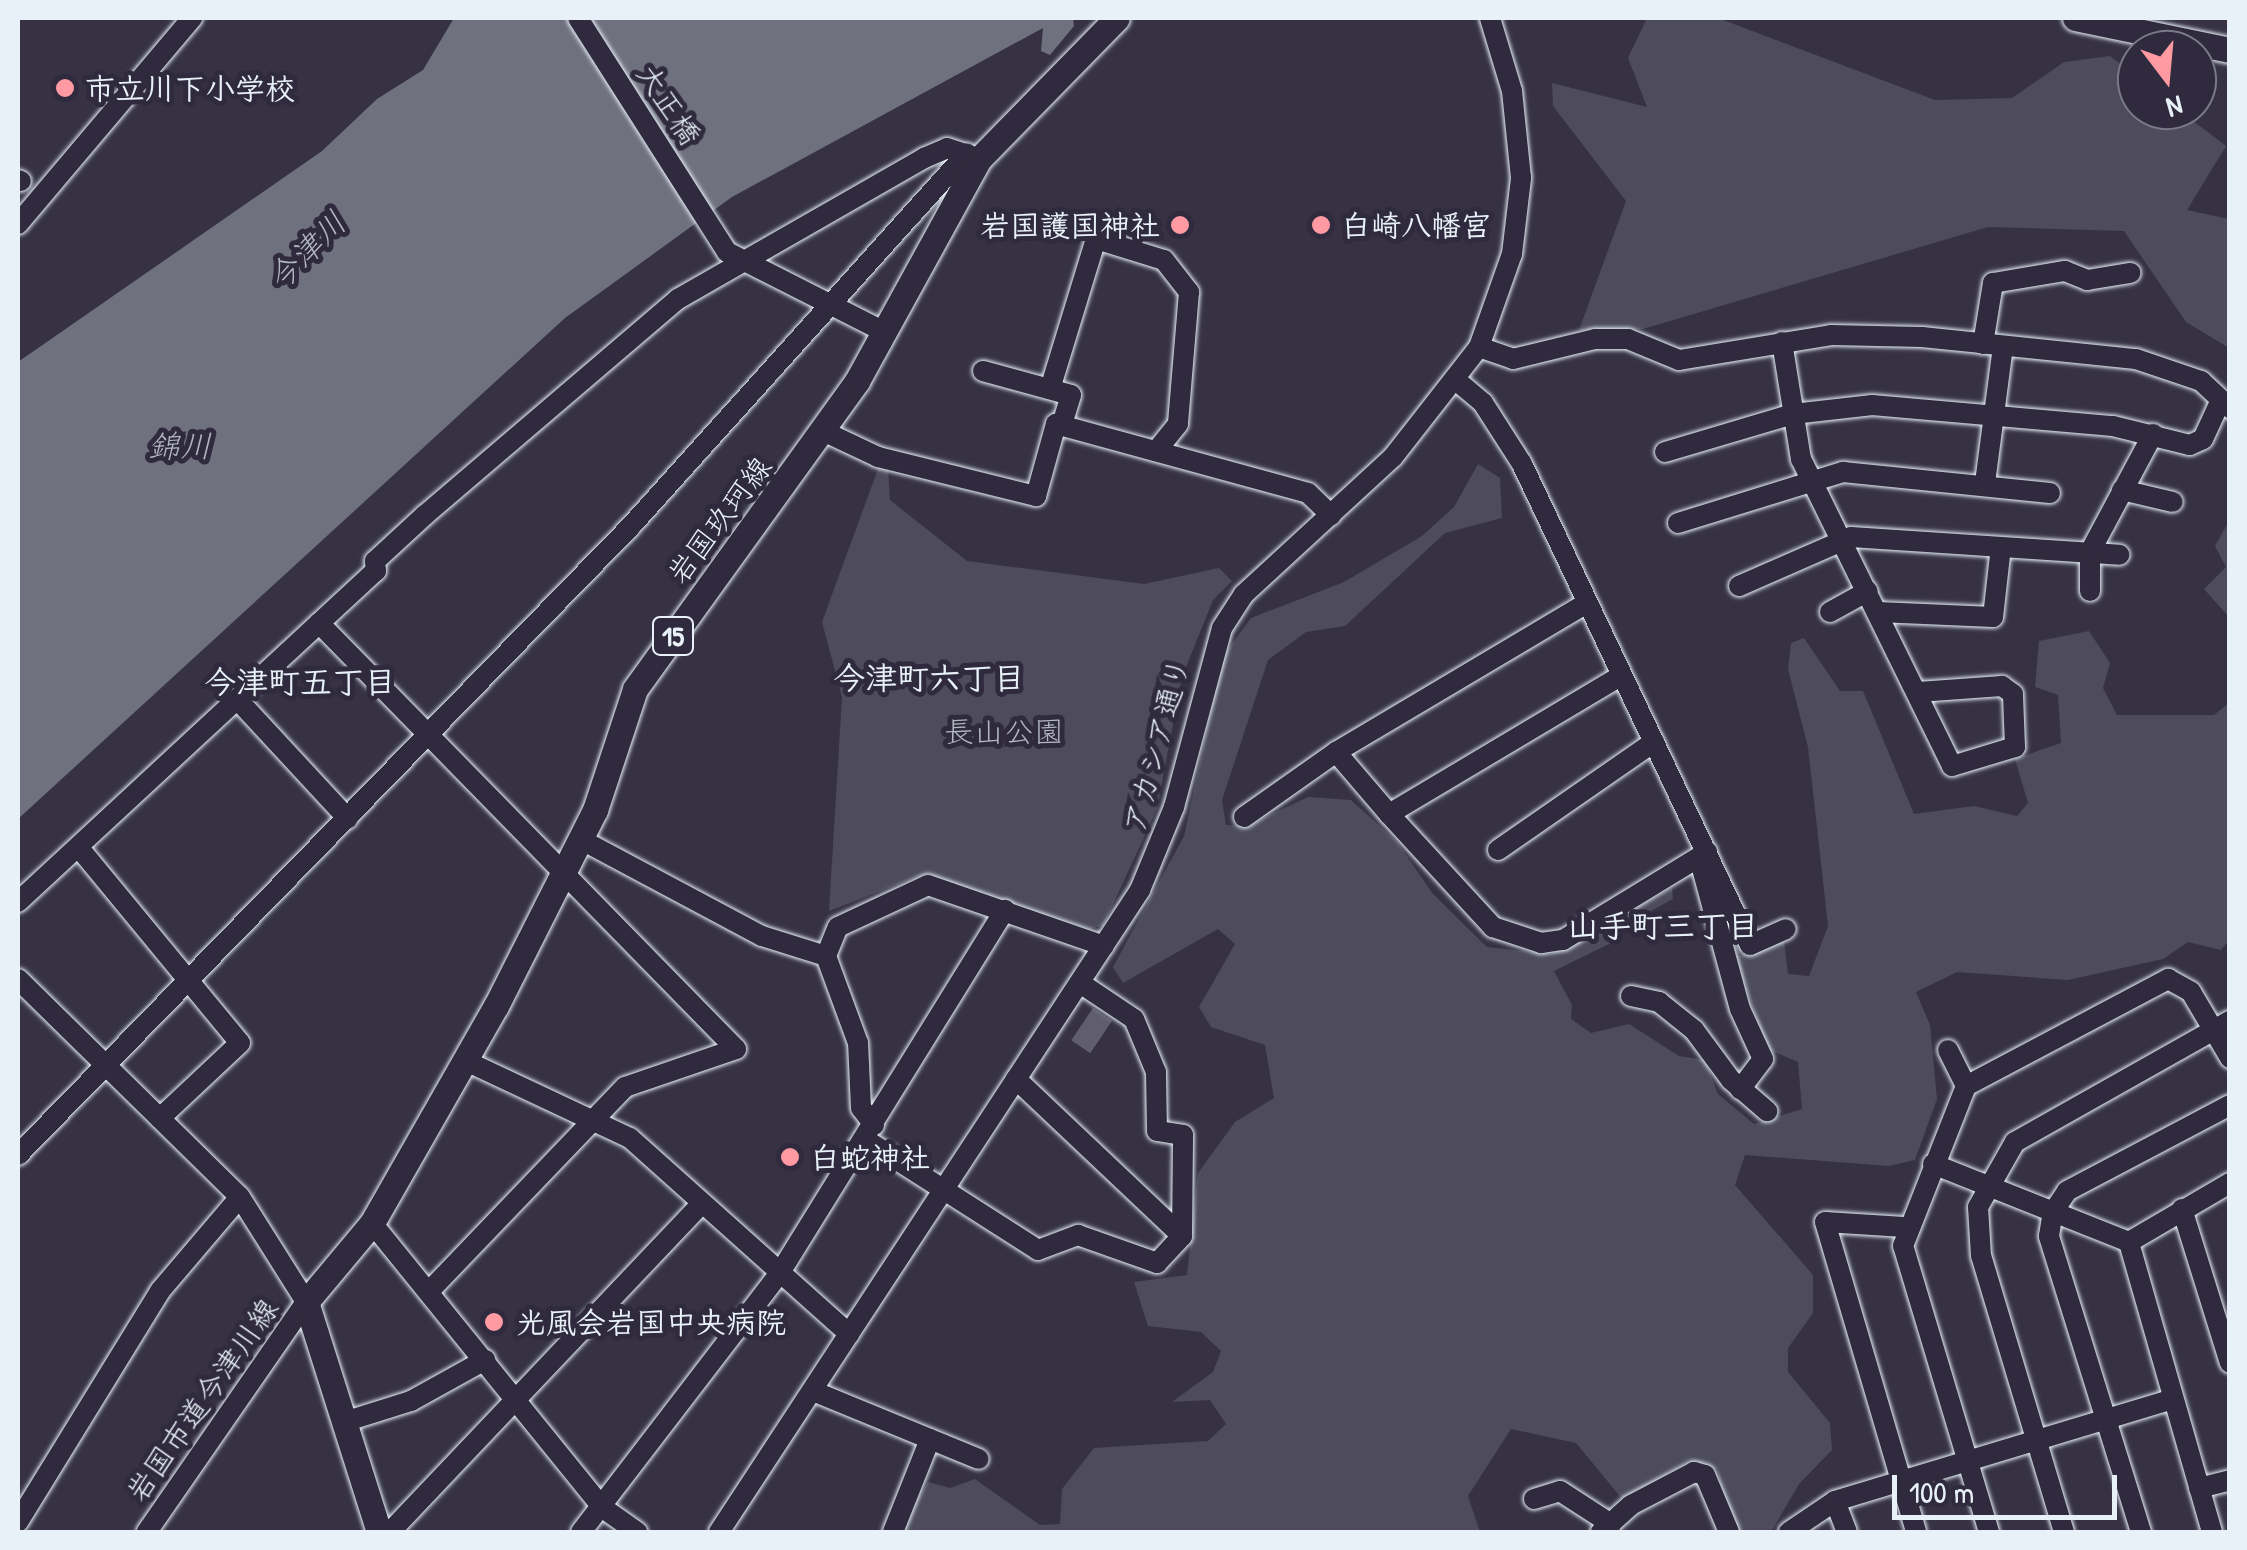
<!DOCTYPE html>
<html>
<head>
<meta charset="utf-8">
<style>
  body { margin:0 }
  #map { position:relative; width:2247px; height:1550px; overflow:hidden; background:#363244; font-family:"Patrick Hand","Klee One",sans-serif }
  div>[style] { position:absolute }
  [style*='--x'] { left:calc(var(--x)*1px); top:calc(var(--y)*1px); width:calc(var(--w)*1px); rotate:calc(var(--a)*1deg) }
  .green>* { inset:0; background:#4d4b5c }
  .water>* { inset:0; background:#70717f }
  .building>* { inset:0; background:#605e6e; transform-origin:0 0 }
  .roads { filter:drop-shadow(0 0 2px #e8f1f8) drop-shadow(0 0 2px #e8f1f8) }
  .minor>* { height:20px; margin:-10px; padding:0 10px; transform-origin:10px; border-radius:10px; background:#2f2a3d }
  .major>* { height:25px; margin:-12.5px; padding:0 12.5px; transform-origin:12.5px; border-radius:12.5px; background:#2f2a3d }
  .dots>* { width:28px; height:28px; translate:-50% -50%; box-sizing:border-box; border:5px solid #2f2a3d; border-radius:50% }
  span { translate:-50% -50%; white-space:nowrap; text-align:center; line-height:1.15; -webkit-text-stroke:10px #2f2a3d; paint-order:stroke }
  .shield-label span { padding:2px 8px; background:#2f2a3d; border:2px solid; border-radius:8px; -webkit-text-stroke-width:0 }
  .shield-label { font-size:28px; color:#e8f1f8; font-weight:700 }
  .poi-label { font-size:30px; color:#e8f1f8; font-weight:700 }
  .left { translate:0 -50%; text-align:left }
  .right { translate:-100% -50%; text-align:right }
  .street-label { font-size:30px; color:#e8f1f8 }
  .park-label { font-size:30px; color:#b2b7c1 }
  .water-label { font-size:32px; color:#b2b7c2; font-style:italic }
  .neighbourhood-label { font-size:32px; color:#e8f1f8; font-weight:700 }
  .frame { position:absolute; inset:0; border:20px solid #e8f1f8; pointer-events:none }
  .north { position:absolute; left:2117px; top:30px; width:100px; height:100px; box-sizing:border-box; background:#2f2a3d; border:2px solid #797a88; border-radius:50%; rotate:164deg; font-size:28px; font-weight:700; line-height:40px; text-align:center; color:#e8f1f8 }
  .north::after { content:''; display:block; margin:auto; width:35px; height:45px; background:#ff9aa2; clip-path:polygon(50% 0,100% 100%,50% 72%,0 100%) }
  .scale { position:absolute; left:1892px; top:1475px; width:225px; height:45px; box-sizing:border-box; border:5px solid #e8f1f8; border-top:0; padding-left:12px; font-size:30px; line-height:35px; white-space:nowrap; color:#e8f1f8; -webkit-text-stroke:8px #2f2a3d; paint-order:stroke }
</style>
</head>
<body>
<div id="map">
  <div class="green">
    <i style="clip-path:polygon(1647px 18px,1718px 18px,1935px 100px,2012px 98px,2064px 62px,2110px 56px,2137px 77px,2137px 110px,2179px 110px,2226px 146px,2187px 210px,2229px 219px,2229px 348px,2186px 322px,2124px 231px,1988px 227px,1643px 329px,1579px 330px,1626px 201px,1553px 106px,1552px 83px,1647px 107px,1628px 58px)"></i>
    <i style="clip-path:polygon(1478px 464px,1500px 478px,1502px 518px,1445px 533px,1345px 626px,1306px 632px,1268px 660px,1222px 800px,1226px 825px,1247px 826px,1308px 797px,1351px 800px,1397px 842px,1433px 894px,1487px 947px,1551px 954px,1672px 888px,1673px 899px,1627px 924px,1617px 940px,1554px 971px,1572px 1005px,1571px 1019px,1591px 1033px,1629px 1024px,1679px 1056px,1705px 1060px,1718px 1094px,1754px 1124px,1802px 1109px,1798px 1062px,1767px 1049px,1736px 957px,1784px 941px,1788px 974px,1809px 976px,1828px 926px,1808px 747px,1788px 669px,1791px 643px,1804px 638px,1840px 691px,1863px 691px,1914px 814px,1974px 806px,2017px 816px,2028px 803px,2015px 759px,2061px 743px,2058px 695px,2035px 687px,2039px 641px,2089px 631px,2110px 663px,2103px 688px,2117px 715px,2214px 715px,2229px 703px,2230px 939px,2221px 950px,2188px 942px,2163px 959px,2068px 980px,1957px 972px,1916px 992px,1930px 1025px,1937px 1099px,1915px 1160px,1889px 1166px,1745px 1155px,1735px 1185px,1813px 1275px,1813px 1313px,1788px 1348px,1788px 1372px,1830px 1423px,1832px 1450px,1799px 1484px,1771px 1532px,1734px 1532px,1717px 1469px,1688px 1461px,1623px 1500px,1576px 1443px,1511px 1429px,1468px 1496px,1480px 1532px,897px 1532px,928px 1482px,950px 1488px,975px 1479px,1040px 1525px,1060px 1524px,1062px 1489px,1094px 1448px,1208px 1441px,1226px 1424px,1210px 1400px,1172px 1402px,1213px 1372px,1221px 1351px,1201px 1332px,1148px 1326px,1134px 1282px,1187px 1275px,1198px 1173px,1235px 1122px,1274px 1098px,1265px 1045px,1211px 1027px,1199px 1007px,1235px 944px,1218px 929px,1123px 983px,1113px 967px,1184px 836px,1223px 656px,1251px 618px,1344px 582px,1422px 536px,1454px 507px)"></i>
    <i style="clip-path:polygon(879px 466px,888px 468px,890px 500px,967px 561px,1144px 584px,1219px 568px,1232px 581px,1213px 600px,1182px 677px,1157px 809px,1103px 926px,1088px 929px,922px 875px,829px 911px,842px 697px,822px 622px)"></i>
    <i style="clip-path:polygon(2229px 521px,2230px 521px,2229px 617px,2204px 589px,2226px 567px,2215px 546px)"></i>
  </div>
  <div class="water">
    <i style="clip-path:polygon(454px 18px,1073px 18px,1074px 26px,1050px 55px,1041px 51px,1043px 28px,732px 197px,565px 318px,18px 819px,18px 362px,322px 151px,377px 99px,423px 70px)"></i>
  </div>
  <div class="building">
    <i style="left:1093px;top:1008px;width:23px;height:39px;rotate:34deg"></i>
  </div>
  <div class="roads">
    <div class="minor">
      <i style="--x:578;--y:18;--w:277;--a:57.5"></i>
      <i style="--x:727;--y:252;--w:177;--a:26.9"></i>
      <i style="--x:18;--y:180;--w:3;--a:18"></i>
      <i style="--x:18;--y:224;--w:270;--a:-49.8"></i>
      <i style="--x:1782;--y:342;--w:119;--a:80.8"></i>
      <i style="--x:1801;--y:459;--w:342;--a:63.8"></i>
      <i style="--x:1952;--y:766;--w:66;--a:-16.8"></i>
      <i style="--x:2015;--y:747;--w:53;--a:-92.2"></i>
      <i style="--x:2013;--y:694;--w:14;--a:-144"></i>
      <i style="--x:2002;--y:686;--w:84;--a:175.9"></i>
      <i style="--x:1983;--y:344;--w:62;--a:-80.7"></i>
      <i style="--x:1993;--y:283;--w:73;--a:-9.5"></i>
      <i style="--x:2065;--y:271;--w:24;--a:22"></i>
      <i style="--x:2087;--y:280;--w:44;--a:-9.2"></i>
      <i style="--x:1479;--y:347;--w:36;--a:19"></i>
      <i style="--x:1513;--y:359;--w:84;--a:-13.7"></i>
      <i style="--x:1595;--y:339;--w:33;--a:0"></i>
      <i style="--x:1628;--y:339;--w:55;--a:22.4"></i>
      <i style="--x:1679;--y:360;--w:154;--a:-9.3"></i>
      <i style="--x:1831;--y:335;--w:91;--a:1.3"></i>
      <i style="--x:1922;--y:337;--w:215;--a:5.9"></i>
      <i style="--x:2136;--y:359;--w:69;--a:18.7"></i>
      <i style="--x:2201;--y:381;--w:40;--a:43"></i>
      <i style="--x:983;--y:371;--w:91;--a:15.3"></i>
      <i style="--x:1071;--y:395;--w:31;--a:107"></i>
      <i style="--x:1457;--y:381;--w:34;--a:40"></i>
      <i style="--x:1483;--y:403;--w:72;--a:57.4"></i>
      <i style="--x:1522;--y:464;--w:532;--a:64.64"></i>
      <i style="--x:1750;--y:945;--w:39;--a:-24"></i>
      <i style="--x:1050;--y:389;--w:157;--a:-73"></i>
      <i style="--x:1096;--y:239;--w:71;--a:17.2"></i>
      <i style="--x:1164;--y:260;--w:41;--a:52"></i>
      <i style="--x:1189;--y:292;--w:132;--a:94.8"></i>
      <i style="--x:1178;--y:424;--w:35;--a:129"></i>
      <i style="--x:823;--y:431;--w:61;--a:25.3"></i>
      <i style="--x:878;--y:457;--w:163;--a:13.9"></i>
      <i style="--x:1036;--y:496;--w:75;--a:-74.5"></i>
      <i style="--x:1056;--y:424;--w:261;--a:15.3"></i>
      <i style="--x:1308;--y:493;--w:32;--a:44"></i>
      <i style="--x:1665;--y:452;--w:134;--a:-16.5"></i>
      <i style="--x:1793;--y:414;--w:80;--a:-6.5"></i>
      <i style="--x:1872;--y:405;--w:242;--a:5"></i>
      <i style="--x:2113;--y:426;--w:79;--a:13.9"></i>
      <i style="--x:2190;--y:445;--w:14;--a:-25"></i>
      <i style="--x:2203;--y:439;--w:41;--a:-65.3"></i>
      <i style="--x:1985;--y:483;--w:137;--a:-82.5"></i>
      <i style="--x:2122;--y:490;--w:52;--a:13.2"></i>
      <i style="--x:1678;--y:523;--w:173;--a:-17.2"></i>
      <i style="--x:1843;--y:472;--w:208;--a:5.8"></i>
      <i style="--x:1739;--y:586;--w:122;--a:-23.6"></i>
      <i style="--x:1851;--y:537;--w:269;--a:3.8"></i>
      <i style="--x:2090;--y:591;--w:39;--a:-90"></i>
      <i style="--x:2090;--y:552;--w:134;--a:-61.9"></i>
      <i style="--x:1830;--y:612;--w:43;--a:-28.9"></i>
      <i style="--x:1878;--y:612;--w:115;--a:2.5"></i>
      <i style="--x:1993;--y:617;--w:70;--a:-83.5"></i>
      <i style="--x:319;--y:623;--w:596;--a:45.61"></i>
      <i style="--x:736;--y:1049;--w:117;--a:161.1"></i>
      <i style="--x:625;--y:1087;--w:280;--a:133.8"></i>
      <i style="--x:237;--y:699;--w:163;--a:47.2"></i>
      <i style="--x:1336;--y:752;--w:82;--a:49.5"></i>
      <i style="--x:1389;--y:814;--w:271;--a:-30.8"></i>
      <i style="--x:1389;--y:814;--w:154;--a:47.4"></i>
      <i style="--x:1493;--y:927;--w:51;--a:18.4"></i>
      <i style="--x:1541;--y:943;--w:22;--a:-8"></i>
      <i style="--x:1563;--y:940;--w:169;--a:-31.4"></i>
      <i style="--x:1244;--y:817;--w:113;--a:-35.2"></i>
      <i style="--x:1336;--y:752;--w:292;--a:-30.7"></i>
      <i style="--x:580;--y:839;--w:206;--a:28.1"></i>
      <i style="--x:762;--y:936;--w:67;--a:17.4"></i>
      <i style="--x:80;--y:849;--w:251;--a:50.5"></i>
      <i style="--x:240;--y:1043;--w:110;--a:136.8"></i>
      <i style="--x:1498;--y:850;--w:190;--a:-34.7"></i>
      <i style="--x:1700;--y:861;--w:153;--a:74.9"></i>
      <i style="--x:1740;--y:1009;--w:55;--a:65.3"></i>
      <i style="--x:1763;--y:1059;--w:38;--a:127"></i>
      <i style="--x:18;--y:902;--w:488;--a:-42.8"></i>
      <i style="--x:376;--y:571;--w:10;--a:-96"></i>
      <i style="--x:375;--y:561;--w:68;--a:-42.6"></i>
      <i style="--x:425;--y:515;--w:333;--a:-40.5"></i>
      <i style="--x:678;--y:299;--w:284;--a:-29.8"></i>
      <i style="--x:924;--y:158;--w:25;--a:-23"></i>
      <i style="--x:947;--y:148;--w:32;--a:18"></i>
      <i style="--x:18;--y:979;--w:311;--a:44.5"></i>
      <i style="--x:240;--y:1197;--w:124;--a:57.8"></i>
      <i style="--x:306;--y:1302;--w:280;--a:124.7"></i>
      <i style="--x:1631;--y:996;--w:29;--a:12"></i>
      <i style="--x:1659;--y:1002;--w:45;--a:38.7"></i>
      <i style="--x:1694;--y:1030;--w:62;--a:53.5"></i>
      <i style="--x:1731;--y:1080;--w:48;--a:40.7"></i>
      <i style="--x:1948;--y:1050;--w:40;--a:63.4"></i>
      <i style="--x:466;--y:1061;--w:181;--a:25.2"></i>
      <i style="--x:630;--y:1138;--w:294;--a:41.8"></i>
      <i style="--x:1016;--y:1079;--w:228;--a:43.4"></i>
      <i style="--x:874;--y:1125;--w:21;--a:-127"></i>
      <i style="--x:861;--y:1108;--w:65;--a:-92.6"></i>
      <i style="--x:858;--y:1043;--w:93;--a:-110.2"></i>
      <i style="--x:826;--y:956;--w:31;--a:-68"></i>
      <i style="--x:838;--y:927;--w:99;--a:-25"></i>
      <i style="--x:928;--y:885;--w:186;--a:19.1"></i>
      <i style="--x:866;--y:1140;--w:204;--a:32.6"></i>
      <i style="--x:1038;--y:1250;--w:43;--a:-20.6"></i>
      <i style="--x:1078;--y:1235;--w:84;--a:19.5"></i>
      <i style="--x:1157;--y:1263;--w:37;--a:-47"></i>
      <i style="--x:1182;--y:1236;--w:101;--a:-89.4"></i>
      <i style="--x:1183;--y:1135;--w:26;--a:-171"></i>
      <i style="--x:1157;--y:1131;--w:59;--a:-91"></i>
      <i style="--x:1156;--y:1072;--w:57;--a:-112.5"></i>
      <i style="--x:1134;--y:1019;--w:65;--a:-146.3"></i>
      <i style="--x:18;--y:1155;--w:877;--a:-45.74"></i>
      <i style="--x:630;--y:527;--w:503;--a:-47.98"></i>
      <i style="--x:1933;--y:1164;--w:211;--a:21.7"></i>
      <i style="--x:2182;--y:1209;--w:161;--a:72.7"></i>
      <i style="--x:372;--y:1223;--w:367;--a:51"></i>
      <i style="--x:603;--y:1508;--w:42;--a:35.2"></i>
      <i style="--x:1904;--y:1227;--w:79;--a:-176.4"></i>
      <i style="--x:1825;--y:1222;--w:323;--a:73.6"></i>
      <i style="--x:813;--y:1391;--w:179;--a:22.3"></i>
      <i style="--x:344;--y:1422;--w:70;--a:-17.4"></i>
      <i style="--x:411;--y:1401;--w:85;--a:-29"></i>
      <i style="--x:2199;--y:1488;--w:32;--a:-14"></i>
      <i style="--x:1534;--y:1499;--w:27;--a:-17"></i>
      <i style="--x:1560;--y:1491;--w:61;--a:32.9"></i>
      <i style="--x:1835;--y:1501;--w:33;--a:69"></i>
      <i style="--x:18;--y:1522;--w:271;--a:-58.4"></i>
      <i style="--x:160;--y:1291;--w:123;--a:-49.6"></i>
      <i style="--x:390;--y:1532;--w:453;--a:-46.5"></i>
      <i style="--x:581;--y:1532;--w:329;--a:-52.5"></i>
      <i style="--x:781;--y:1271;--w:425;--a:-58.2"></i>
      <i style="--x:719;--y:1532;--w:768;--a:-56.74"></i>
      <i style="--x:1140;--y:890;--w:90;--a:-67.7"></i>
      <i style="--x:1174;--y:807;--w:185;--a:-75"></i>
      <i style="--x:1222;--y:628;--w:40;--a:-57.1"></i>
      <i style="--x:1244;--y:594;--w:202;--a:-42.6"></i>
      <i style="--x:1393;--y:457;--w:140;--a:-52"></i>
      <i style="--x:1479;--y:347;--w:99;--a:-70.5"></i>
      <i style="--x:1512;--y:254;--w:77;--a:-83.2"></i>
      <i style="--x:1521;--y:178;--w:87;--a:-95.9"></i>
      <i style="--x:1512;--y:91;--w:76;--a:-106.8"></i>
      <i style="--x:893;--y:1532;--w:100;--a:-68.3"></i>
      <i style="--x:1601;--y:1532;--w:40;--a:-42"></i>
      <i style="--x:1631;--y:1505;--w:71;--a:-27.6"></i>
      <i style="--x:1694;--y:1472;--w:11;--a:15"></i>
      <i style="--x:1705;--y:1475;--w:62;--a:67.2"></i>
      <i style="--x:1789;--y:1532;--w:55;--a:-34"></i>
      <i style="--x:1835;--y:1501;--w:350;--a:-16.8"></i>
      <i style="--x:1989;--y:1532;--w:299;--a:-106.7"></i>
      <i style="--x:1903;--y:1246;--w:172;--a:-68.5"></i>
      <i style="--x:1966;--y:1086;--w:229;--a:-27.9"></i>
      <i style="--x:2168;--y:979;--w:26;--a:29"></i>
      <i style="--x:2191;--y:992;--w:77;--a:59.4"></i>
      <i style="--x:2064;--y:1532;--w:288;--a:-106.7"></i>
      <i style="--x:1981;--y:1256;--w:49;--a:-93.5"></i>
      <i style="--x:1978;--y:1207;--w:75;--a:-60.4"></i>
      <i style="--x:2015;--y:1142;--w:247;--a:-29.4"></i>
      <i style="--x:2141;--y:1532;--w:310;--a:-107.3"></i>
      <i style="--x:2049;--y:1236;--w:24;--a:-81"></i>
      <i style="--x:2053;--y:1212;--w:25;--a:-56"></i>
      <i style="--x:2067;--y:1191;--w:184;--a:-27.8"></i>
      <i style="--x:2212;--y:1532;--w:302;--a:-106"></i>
      <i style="--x:2129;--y:1242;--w:117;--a:-30.3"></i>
    </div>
    <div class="major">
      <i style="--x:2075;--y:18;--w:158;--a:11.7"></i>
      <i style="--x:379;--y:1532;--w:241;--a:-107.6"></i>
      <i style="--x:306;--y:1302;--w:103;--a:-50.1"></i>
      <i style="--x:372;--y:1223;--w:250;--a:-60.3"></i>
      <i style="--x:496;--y:1006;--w:220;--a:-63.2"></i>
      <i style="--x:595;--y:810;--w:127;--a:-71.7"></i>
      <i style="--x:635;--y:689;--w:380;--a:-54.2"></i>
      <i style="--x:857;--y:381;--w:253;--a:-61.2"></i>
      <i style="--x:979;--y:159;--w:197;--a:-45.6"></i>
    </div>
  </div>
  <div class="dots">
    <i style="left:65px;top:88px;background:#ff9aa2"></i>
    <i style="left:1180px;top:225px;background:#ff9aa2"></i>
    <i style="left:1321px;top:225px;background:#ff9aa2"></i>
    <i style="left:790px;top:1157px;background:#ff9aa2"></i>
    <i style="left:494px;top:1322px;background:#ff9aa2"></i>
  </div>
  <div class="shield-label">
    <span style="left:673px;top:636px">15</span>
  </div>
  <div class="poi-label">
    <span class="left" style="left:85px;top:88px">市立川下小学校</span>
    <span class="right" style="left:1160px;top:225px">岩国護国神社</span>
    <span class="left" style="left:1341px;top:225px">白崎八幡宮</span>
    <span class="left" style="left:810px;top:1157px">白蛇神社</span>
    <span class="left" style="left:516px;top:1322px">光風会岩国中央病院</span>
  </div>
  <div class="street-label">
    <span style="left:669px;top:104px;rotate:57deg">大正橋</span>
    <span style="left:719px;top:520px;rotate:-53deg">岩国玖珂線</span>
    <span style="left:1156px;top:745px;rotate:-75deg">アカシア通り</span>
    <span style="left:202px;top:1400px;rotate:-55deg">岩国市道今津川線</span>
  </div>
  <div class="park-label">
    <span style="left:1004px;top:731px">長山公園</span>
  </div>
  <div class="water-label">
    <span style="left:307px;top:251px;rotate:-45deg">今津川</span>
    <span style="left:180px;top:446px">錦川</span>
  </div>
  <div class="neighbourhood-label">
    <span style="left:929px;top:678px">今津町六丁目</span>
    <span style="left:300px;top:682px">今津町五丁目</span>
    <span style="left:1663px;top:926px">山手町三丁目</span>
  </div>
  <div class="frame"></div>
  <div class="north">N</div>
  <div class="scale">100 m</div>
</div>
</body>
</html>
